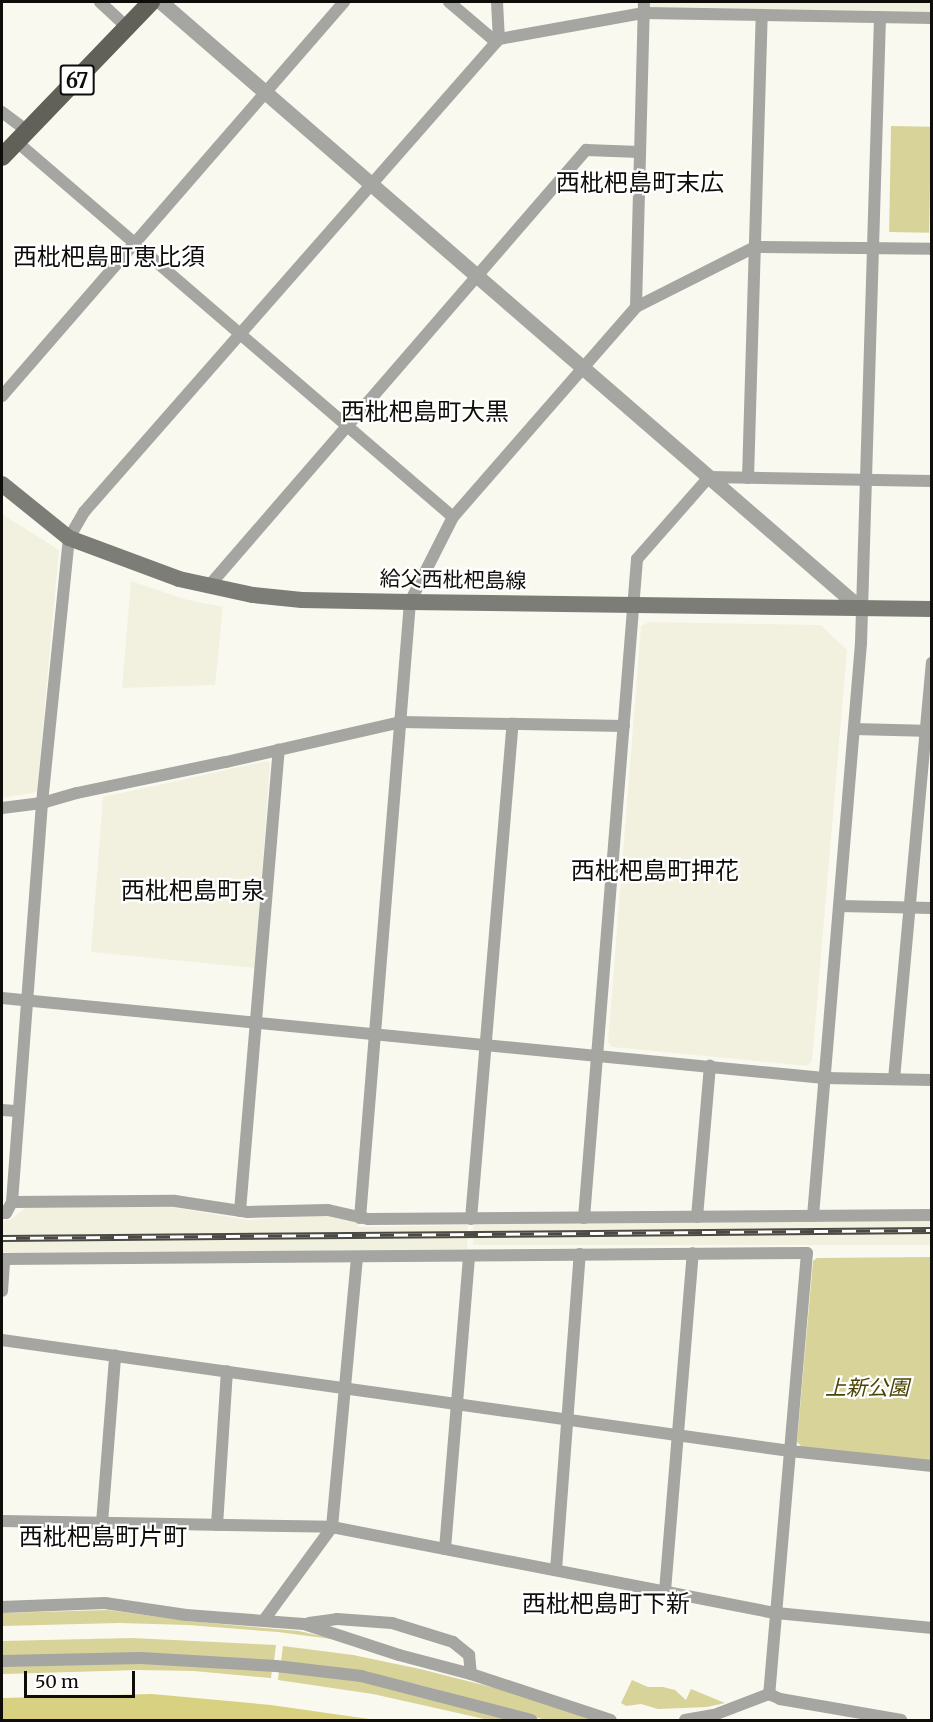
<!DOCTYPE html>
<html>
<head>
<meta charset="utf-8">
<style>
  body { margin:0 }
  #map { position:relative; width:933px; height:1722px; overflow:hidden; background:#faf9f0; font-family:Merriweather,"Noto Sans JP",serif }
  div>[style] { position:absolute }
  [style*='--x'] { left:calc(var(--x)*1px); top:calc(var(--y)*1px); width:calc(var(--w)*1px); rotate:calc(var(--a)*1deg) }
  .built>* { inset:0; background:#f2f1e0; transform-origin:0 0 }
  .green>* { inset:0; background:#d7d399; transform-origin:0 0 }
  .water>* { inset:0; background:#d8d181 }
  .minor>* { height:12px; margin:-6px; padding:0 6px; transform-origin:6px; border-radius:6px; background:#a5a5a1 }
  .tertiary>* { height:15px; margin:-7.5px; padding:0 7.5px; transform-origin:7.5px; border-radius:7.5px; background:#a5a5a1 }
  .secondary>* { height:16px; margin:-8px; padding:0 8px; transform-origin:8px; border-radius:8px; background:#7d7d78 }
  .primary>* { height:18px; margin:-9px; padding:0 9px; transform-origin:9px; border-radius:9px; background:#61615a }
  .rail>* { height:7px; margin-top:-3.5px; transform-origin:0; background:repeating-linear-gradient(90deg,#fff 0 14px,#4a4944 0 28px); box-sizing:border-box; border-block:2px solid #4a4944 }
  span { translate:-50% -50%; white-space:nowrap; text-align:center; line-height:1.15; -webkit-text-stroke:4.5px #fff; paint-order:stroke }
  .shield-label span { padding:2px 4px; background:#fff; border:2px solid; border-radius:4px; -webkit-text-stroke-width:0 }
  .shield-label { font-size:20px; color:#0e0d0a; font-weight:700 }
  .street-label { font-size:21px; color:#0e0d0a }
  .park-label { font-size:21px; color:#4a4403; font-style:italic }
  .quarter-label { font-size:24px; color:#0e0d0a }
  .frame { position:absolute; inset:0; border:3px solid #0e0d0a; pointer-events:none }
  .scale { position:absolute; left:24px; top:1671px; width:111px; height:27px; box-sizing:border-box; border:3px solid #0e0d0a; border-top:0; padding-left:8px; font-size:18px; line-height:21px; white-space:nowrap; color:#0e0d0a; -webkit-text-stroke:4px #fff; paint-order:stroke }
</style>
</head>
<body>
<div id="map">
  <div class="built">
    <i style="clip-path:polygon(650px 2px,932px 2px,931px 12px,650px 8px)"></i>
    <i style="clip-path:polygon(2px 514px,59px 550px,37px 792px,2px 798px)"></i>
    <i style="clip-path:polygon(131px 581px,184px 599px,223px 607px,215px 685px,122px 688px)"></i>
    <i style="clip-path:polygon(649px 622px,821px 625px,847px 650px,812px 1061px,807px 1066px,612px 1047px,608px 1042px,641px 626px)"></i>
    <i style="clip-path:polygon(267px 761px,270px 763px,255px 968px,91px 952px,103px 797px)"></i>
    <i style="clip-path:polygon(171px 1207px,248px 1220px,326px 1215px,358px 1222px,358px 1227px,468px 1225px,467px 1249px,23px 1254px,2px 1252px,2px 1220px,10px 1220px,25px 1208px)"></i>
    <i style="left:931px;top:1221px;width:24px;height:458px;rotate:90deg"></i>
  </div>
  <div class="green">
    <i style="left:891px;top:126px;width:40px;height:106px;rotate:1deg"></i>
    <i style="clip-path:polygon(931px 1257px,931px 1461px,804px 1449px,797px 1442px,813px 1261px,817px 1258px)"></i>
    <i style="clip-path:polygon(108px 1610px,188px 1621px,299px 1631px,339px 1640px,278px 1632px,188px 1625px,119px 1623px,2px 1626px,2px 1613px)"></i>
    <i style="clip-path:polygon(132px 1638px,276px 1645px,274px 1661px,2px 1656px,2px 1641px)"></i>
    <i style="clip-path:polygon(283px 1646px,353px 1655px,420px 1669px,507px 1691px,594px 1720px,546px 1720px,424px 1686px,358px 1672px,281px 1662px)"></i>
    <i style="clip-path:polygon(144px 1662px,272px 1670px,271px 1678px,194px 1671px,140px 1670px,2px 1674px,2px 1666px)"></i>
    <i style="clip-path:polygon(279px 1671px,366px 1682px,518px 1720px,489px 1720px,373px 1694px,278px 1680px)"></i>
    <i style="clip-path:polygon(632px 1680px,648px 1687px,663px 1687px,675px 1690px,686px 1700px,691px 1689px,725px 1703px,707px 1707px,658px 1709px,641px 1704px,626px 1706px,621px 1703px)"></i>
  </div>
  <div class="water">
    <i style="clip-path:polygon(152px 1694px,271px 1705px,376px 1720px,2px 1720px,2px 1698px)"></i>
  </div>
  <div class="minor">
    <i style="--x:100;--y:2;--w:37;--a:43"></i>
    <i style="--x:449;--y:2;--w:62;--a:40.4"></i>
    <i style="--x:497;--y:2;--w:37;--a:87"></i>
    <i style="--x:2;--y:112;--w:31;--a:37"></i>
    <i style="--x:17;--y:142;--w:575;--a:40.7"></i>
    <i style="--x:636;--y:307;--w:305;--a:-88.5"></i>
    <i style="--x:2;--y:396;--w:522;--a:-49.04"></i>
    <i style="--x:748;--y:478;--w:463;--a:-88.3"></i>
    <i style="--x:208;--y:587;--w:578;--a:-49.14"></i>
    <i style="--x:586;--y:150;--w:54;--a:2.1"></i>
    <i style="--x:854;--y:729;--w:78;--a:1.5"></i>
    <i style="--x:2;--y:808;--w:40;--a:-7.1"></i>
    <i style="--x:42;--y:803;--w:36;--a:-16"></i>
    <i style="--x:77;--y:793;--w:152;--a:-11.8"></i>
    <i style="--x:226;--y:762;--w:180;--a:-12.9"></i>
    <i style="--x:401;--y:722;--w:223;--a:1"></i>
    <i style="--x:839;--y:906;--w:93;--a:1.2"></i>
    <i style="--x:2;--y:998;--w:826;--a:5.56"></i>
    <i style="--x:824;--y:1078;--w:108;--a:1.1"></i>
    <i style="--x:894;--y:1079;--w:418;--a:-84.8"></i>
    <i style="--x:2;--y:1110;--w:16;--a:4"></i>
    <i style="--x:12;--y:1202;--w:163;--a:-0.4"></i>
    <i style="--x:175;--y:1201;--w:74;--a:8.6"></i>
    <i style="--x:248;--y:1212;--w:80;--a:-1.4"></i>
    <i style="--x:328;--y:1210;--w:41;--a:12.7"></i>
    <i style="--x:368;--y:1219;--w:564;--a:-0.41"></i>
    <i style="--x:240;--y:1211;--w:463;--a:-85.2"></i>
    <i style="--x:2;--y:1213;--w:4;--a:0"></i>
    <i style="--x:6;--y:1213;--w:13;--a:-61"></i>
    <i style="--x:12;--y:1202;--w:400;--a:-85.7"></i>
    <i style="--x:42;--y:803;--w:266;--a:-84.2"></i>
    <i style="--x:69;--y:538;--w:30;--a:-60"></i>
    <i style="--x:84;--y:512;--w:629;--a:-48.74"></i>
    <i style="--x:499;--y:39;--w:147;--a:-10.2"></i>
    <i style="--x:644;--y:13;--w:288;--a:1"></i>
    <i style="--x:813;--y:1216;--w:575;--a:-85.21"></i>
    <i style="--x:861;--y:643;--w:626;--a:-88.26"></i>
    <i style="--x:697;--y:1217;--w:152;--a:-85.1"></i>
    <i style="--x:360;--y:1218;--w:618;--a:-85.36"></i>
    <i style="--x:410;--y:602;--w:95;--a:-63.2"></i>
    <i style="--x:453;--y:517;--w:279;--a:-48.9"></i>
    <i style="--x:636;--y:307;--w:133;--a:-26.8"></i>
    <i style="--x:755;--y:247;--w:177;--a:0.6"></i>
    <i style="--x:584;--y:1218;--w:661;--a:-85.4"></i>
    <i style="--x:637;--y:559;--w:109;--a:-48.7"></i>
    <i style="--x:709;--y:477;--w:223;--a:1"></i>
    <i style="--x:471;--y:1219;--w:497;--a:-85.2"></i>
    <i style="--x:2;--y:1259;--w:805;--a:-0.43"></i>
    <i style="--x:807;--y:1253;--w:443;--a:94.9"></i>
    <i style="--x:2;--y:1291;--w:32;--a:-86"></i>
    <i style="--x:2;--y:1340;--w:796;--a:8.02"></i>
    <i style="--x:790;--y:1451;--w:143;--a:6"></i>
    <i style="--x:2;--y:1521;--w:330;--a:1"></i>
    <i style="--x:332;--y:1527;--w:452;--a:11"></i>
    <i style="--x:776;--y:1613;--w:157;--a:5.5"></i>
    <i style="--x:102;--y:1523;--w:168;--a:-85.5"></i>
    <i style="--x:217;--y:1525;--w:154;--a:-86.3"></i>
    <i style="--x:445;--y:1549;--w:294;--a:-85.3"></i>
    <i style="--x:556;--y:1570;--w:317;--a:-85.7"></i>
    <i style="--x:665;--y:1591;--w:339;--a:-85.3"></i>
    <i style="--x:2;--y:1607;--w:103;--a:-2.2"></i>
    <i style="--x:105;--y:1603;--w:82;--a:8.4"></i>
    <i style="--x:186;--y:1615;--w:118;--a:4.4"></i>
    <i style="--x:304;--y:1624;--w:100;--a:18.1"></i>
    <i style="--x:399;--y:1655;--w:74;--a:14.8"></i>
    <i style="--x:471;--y:1674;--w:147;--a:18.2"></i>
    <i style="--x:264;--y:1620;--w:115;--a:-53.8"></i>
    <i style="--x:332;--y:1527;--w:271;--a:-84.7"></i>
    <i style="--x:309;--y:1623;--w:28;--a:-8"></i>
    <i style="--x:337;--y:1619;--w:55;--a:4.2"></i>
    <i style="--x:392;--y:1623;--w:64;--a:17.3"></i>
    <i style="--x:453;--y:1642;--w:21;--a:39"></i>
    <i style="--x:469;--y:1655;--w:19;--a:84"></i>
    <i style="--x:2;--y:1661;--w:139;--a:-1.2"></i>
    <i style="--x:141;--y:1658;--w:135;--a:3.4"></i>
    <i style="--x:276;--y:1666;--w:86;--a:6.7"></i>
    <i style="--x:361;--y:1676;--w:176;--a:14.5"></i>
    <i style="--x:685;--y:1720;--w:29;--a:-10"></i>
    <i style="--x:714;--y:1715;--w:59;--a:-20.9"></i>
    <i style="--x:769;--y:1694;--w:12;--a:24"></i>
    <i style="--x:780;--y:1699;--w:123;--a:9.8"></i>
  </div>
  <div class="tertiary">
    <i style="--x:161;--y:2;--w:925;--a:40.92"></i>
  </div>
  <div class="secondary">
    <i style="--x:2;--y:484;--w:86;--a:38.9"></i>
    <i style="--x:69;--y:538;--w:117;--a:20.4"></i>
    <i style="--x:179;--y:579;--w:76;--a:12.2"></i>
    <i style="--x:253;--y:595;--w:49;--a:5.8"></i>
    <i style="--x:302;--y:600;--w:108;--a:1.1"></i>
    <i style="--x:410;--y:602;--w:522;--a:0.77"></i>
  </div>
  <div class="primary">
    <i style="--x:2;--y:157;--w:215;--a:-46.1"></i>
  </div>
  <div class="rail">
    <i style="--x:2;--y:1238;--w:930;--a:-0.49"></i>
  </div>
  <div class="shield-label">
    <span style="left:77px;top:80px">67</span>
  </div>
  <div class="street-label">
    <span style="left:453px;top:580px;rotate:1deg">給父西枇杷島線</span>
  </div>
  <div class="park-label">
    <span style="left:867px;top:1388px">上新公園</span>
  </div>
  <div class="quarter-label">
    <span style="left:640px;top:183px">西枇杷島町末広</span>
    <span style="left:109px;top:257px">西枇杷島町恵比須</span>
    <span style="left:425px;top:412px">西枇杷島町大黒</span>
    <span style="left:655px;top:871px">西枇杷島町押花</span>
    <span style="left:193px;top:891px">西枇杷島町泉</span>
    <span style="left:103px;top:1537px">西枇杷島町片町</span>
    <span style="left:606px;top:1604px">西枇杷島町下新</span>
  </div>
  <div class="frame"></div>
  <div class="scale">50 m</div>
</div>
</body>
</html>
